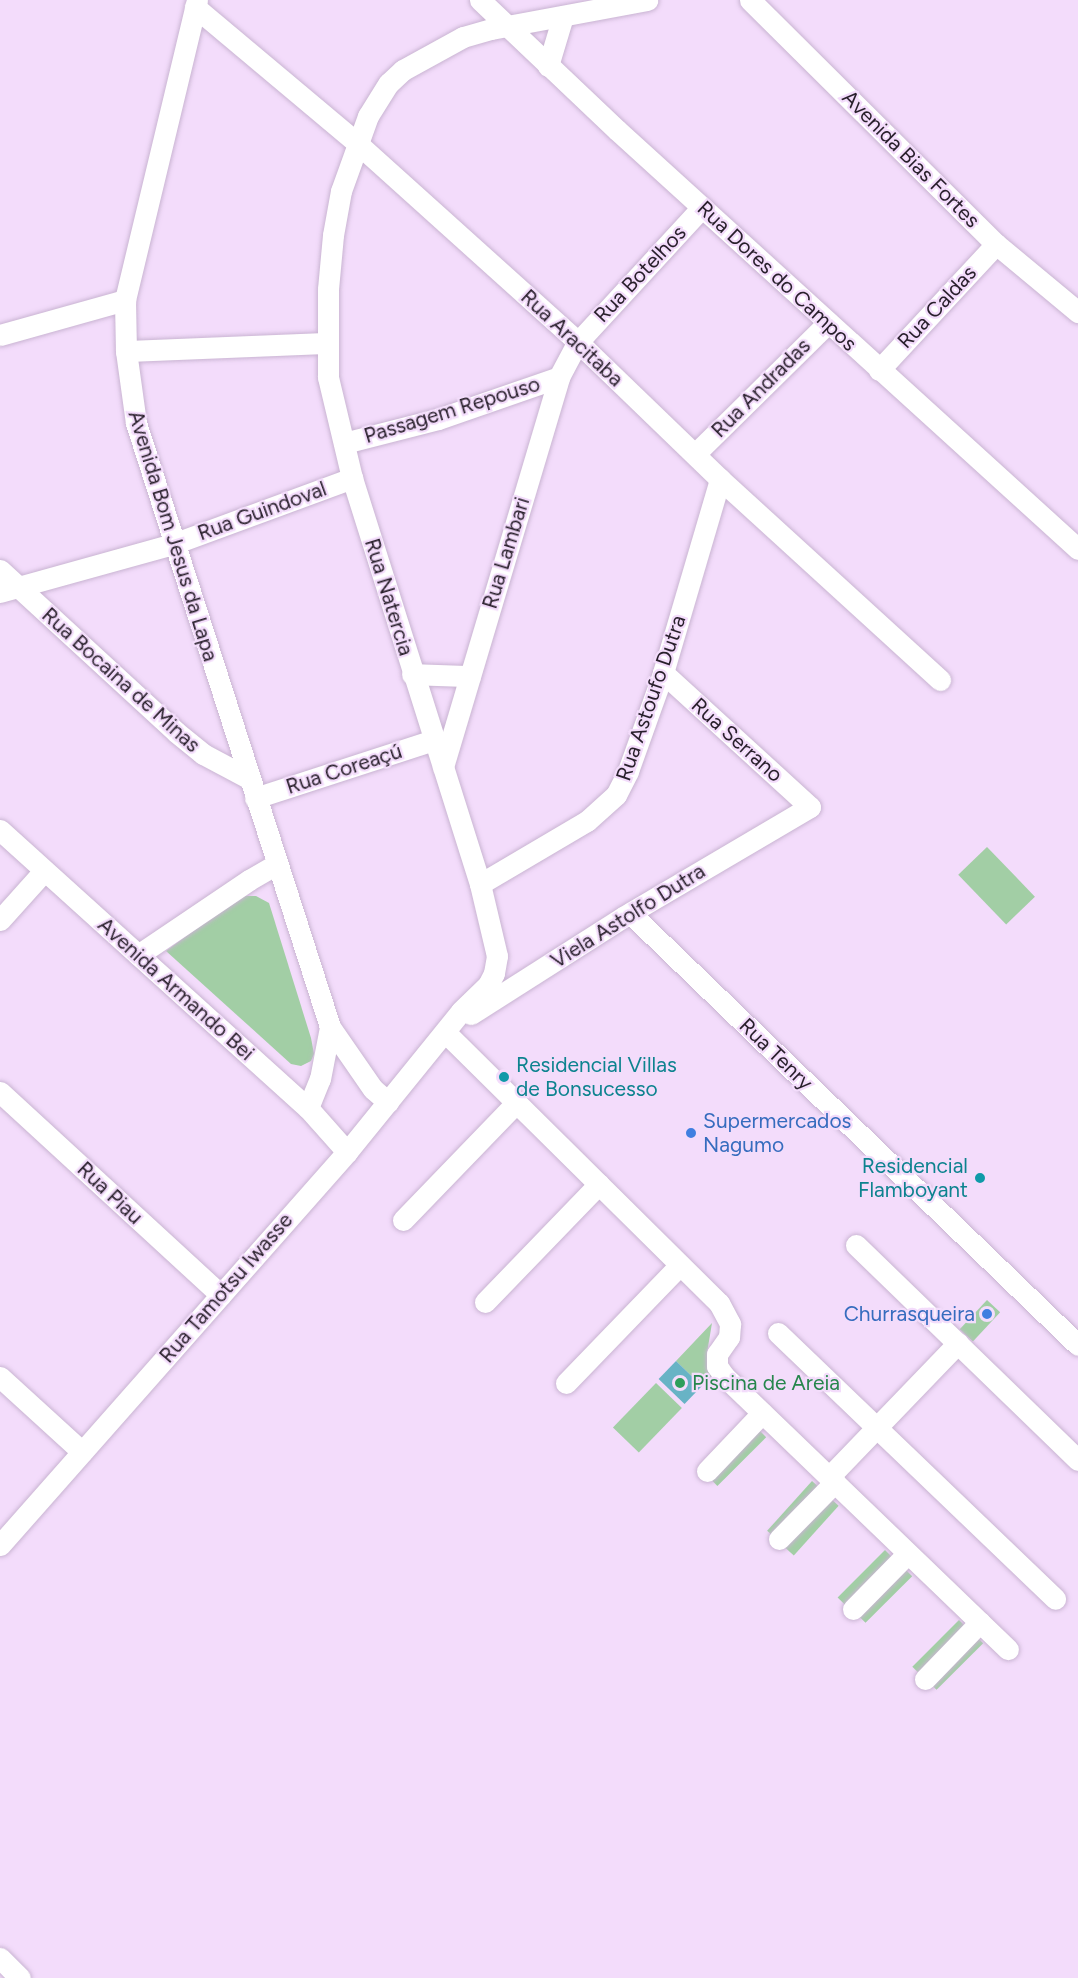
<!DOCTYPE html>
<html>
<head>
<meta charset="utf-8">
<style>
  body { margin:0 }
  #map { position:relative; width:1078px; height:1978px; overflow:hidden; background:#f3dcfb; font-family:Figtree,sans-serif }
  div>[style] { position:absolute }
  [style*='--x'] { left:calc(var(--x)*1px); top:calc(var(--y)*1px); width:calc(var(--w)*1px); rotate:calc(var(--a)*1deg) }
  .green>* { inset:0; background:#a2cea5; transform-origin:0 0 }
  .water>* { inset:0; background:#68b3c5; transform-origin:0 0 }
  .roads { filter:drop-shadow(0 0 2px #c9b4d2) drop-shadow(0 0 2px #c9b4d2) }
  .minor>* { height:21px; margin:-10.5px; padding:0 10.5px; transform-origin:10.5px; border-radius:10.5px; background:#fff }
  .dots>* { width:16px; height:16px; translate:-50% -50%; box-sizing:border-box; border:3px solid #f3dcfb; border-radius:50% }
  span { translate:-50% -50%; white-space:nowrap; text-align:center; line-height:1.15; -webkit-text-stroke:4.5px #f3dcfb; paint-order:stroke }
  .street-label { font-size:21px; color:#281f2b }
  .culture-label { font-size:21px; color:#0d838f }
  .left { translate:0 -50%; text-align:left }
  .right { translate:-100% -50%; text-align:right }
  .shop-label { font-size:21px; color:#366cbe }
  .leisure-label { font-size:21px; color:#27864d }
</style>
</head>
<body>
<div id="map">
  <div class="green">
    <i style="left:987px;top:847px;width:69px;height:40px;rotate:46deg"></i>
    <i style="clip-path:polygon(240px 896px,256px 896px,269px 903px,311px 1038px,314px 1054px,311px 1061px,301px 1066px,291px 1064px,166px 951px)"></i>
    <i style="left:987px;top:1300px;width:18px;height:40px;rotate:43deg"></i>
    <i style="clip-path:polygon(712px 1323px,707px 1353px,708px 1364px,714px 1373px,702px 1386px,676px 1361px)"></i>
    <i style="left:656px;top:1383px;width:36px;height:62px;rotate:44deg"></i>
    <i style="left:757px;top:1428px;width:13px;height:69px;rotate:45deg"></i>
    <i style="left:812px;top:1481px;width:12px;height:67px;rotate:42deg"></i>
    <i style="left:829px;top:1497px;width:13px;height:67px;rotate:42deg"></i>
    <i style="left:885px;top:1550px;width:13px;height:67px;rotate:45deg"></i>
    <i style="left:903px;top:1567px;width:13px;height:66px;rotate:45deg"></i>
    <i style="left:959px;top:1620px;width:13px;height:66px;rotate:45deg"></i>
    <i style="left:974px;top:1634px;width:13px;height:66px;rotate:45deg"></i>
  </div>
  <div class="water">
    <i style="left:676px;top:1361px;width:36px;height:25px;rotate:44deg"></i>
  </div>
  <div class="roads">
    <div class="minor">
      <i style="--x:197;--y:0;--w:309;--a:103.5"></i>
      <i style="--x:125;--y:300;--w:51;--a:88.9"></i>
      <i style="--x:126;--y:351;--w:73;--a:82.1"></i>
      <i style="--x:136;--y:423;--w:634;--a:72.19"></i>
      <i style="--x:330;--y:1027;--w:75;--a:55.3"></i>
      <i style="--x:373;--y:1089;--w:20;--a:41"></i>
      <i style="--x:480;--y:0;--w:189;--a:43.5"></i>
      <i style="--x:617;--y:130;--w:623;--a:42.27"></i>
      <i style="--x:750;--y:0;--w:346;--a:44.8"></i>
      <i style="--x:996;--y:244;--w:107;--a:39.7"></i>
      <i style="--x:195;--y:7;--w:212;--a:40"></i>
      <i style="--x:357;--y:143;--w:297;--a:42"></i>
      <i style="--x:578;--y:342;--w:197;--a:44"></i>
      <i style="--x:720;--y:479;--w:298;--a:42.4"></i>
      <i style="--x:548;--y:66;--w:52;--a:-73.3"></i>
      <i style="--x:0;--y:335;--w:130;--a:-15.6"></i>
      <i style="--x:126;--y:351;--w:201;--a:-2.3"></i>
      <i style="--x:879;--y:370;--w:172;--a:-47.1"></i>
      <i style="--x:344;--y:443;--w:97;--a:-14.3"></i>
      <i style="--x:438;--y:419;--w:128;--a:-19.1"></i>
      <i style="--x:695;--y:454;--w:187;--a:-44.6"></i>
      <i style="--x:0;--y:570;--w:239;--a:42.6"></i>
      <i style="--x:176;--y:732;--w:35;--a:39"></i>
      <i style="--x:203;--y:754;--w:53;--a:28"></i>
      <i style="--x:0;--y:592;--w:180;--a:-15.5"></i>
      <i style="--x:173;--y:544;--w:191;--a:-20.2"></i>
      <i style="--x:412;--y:674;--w:58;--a:2"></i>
      <i style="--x:443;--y:767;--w:407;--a:-73.4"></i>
      <i style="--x:559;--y:377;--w:40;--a:-62"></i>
      <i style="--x:578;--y:342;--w:183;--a:-47.4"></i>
      <i style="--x:255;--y:798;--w:187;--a:-18"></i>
      <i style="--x:0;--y:830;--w:415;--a:42.1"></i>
      <i style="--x:308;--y:1108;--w:59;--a:48.4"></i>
      <i style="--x:480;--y:884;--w:124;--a:-30.5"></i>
      <i style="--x:587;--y:821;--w:39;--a:-42"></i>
      <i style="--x:616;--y:795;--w:27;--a:-63"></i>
      <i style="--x:628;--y:771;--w:104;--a:-70.3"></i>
      <i style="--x:663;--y:673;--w:202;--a:-73.6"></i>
      <i style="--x:630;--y:913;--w:622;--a:43.96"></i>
      <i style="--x:0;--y:920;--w:66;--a:-48.1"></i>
      <i style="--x:138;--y:955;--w:134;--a:-34"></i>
      <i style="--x:249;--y:880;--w:32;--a:-30"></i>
      <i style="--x:471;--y:1014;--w:180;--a:-32.5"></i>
      <i style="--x:623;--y:917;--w:217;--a:-30.5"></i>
      <i style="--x:810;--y:807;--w:199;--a:-137.6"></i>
      <i style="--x:446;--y:1033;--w:384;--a:44.7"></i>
      <i style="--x:719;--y:1303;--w:24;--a:62"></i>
      <i style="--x:730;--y:1324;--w:13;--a:94"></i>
      <i style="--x:729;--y:1337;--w:21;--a:125"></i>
      <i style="--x:717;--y:1354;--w:12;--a:90"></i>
      <i style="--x:717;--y:1366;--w:12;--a:55"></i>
      <i style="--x:724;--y:1376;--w:394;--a:43.9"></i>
      <i style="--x:0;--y:1092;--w:300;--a:42.6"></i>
      <i style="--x:308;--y:1108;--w:31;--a:-68"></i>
      <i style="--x:320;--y:1079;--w:53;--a:-79.1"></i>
      <i style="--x:403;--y:1220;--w:164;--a:-46"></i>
      <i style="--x:856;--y:1245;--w:309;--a:44.1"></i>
      <i style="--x:485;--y:1302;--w:164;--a:-46"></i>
      <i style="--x:778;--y:1333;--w:384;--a:43.8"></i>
      <i style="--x:0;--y:1377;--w:111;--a:42.4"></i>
      <i style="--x:566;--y:1383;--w:164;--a:-46"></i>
      <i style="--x:707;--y:1471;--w:80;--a:-46.5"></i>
      <i style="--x:829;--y:1477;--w:186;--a:-46.1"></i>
      <i style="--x:779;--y:1539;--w:80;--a:-45.5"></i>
      <i style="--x:0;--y:1545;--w:524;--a:-48.56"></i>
      <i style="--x:347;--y:1152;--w:181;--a:-51"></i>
      <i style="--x:461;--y:1011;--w:37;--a:-44"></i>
      <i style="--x:488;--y:985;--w:13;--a:-63"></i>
      <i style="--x:494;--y:973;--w:17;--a:-80"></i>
      <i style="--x:497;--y:956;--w:74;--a:-103.3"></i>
      <i style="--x:480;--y:884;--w:426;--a:-107.5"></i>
      <i style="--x:352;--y:478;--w:104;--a:-103.4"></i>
      <i style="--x:328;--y:377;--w:88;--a:-90"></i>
      <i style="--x:328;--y:289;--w:54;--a:-84.7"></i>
      <i style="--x:333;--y:235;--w:45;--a:-79.7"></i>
      <i style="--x:341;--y:191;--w:80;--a:-70.2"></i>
      <i style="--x:368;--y:116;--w:39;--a:-58"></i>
      <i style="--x:389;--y:83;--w:19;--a:-43"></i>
      <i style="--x:403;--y:70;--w:68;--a:-28.8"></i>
      <i style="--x:463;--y:37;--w:29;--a:-16"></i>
      <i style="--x:491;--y:29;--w:159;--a:-10.5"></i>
      <i style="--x:853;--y:1609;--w:78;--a:-45.5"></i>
      <i style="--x:925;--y:1679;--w:79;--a:-46"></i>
      <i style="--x:0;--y:1958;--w:28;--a:45"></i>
    </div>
  </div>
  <div class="dots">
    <i style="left:504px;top:1077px;background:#0f9aa8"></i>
    <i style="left:691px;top:1133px;background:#3f7fe0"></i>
    <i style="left:980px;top:1178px;background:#0f9aa8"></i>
    <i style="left:987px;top:1314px;background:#3f7fe0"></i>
    <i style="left:680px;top:1383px;background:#2e9e5b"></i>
  </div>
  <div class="street-label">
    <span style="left:911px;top:159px;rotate:45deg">Avenida Bias Fortes</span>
    <span style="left:640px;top:274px;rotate:-47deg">Rua Botelhos</span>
    <span style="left:777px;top:276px;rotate:43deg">Rua Dores do Campos</span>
    <span style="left:937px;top:307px;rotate:-47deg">Rua Caldas</span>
    <span style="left:572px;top:338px;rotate:43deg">Rua Aracitaba</span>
    <span style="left:761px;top:388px;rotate:-45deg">Rua Andradas</span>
    <span style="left:452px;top:410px;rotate:-17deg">Passagem Repouso</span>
    <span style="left:262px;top:511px;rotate:-20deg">Rua Guindoval</span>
    <span style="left:173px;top:536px;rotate:73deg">Avenida Bom Jesus da Lapa</span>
    <span style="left:506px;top:553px;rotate:-73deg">Rua Lambari</span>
    <span style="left:389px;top:597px;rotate:73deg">Rua Natercia</span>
    <span style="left:121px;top:680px;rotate:42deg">Rua Bocaina de Minas</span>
    <span style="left:651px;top:698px;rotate:-71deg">Rua Astoufo Dutra</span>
    <span style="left:737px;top:740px;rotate:42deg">Rua Serrano</span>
    <span style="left:344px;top:769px;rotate:-18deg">Rua Coreaçú</span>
    <span style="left:628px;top:916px;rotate:-32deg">Viela Astolfo Dutra</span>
    <span style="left:176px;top:989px;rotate:42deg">Avenida Armando Bei</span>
    <span style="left:776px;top:1054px;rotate:44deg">Rua Tenry</span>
    <span style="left:110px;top:1193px;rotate:43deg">Rua Piau</span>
    <span style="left:226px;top:1288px;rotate:-49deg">Rua Tamotsu Iwasse</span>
  </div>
  <div class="culture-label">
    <span class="left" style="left:516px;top:1077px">Residencial Villas<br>de Bonsucesso</span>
    <span class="right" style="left:968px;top:1178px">Residencial<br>Flamboyant</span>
  </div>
  <div class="shop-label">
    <span class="left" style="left:703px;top:1133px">Supermercados<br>Nagumo</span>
    <span class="right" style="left:975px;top:1314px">Churrasqueira</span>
  </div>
  <div class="leisure-label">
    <span class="left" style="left:692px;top:1383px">Piscina de Areia</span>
  </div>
</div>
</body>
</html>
